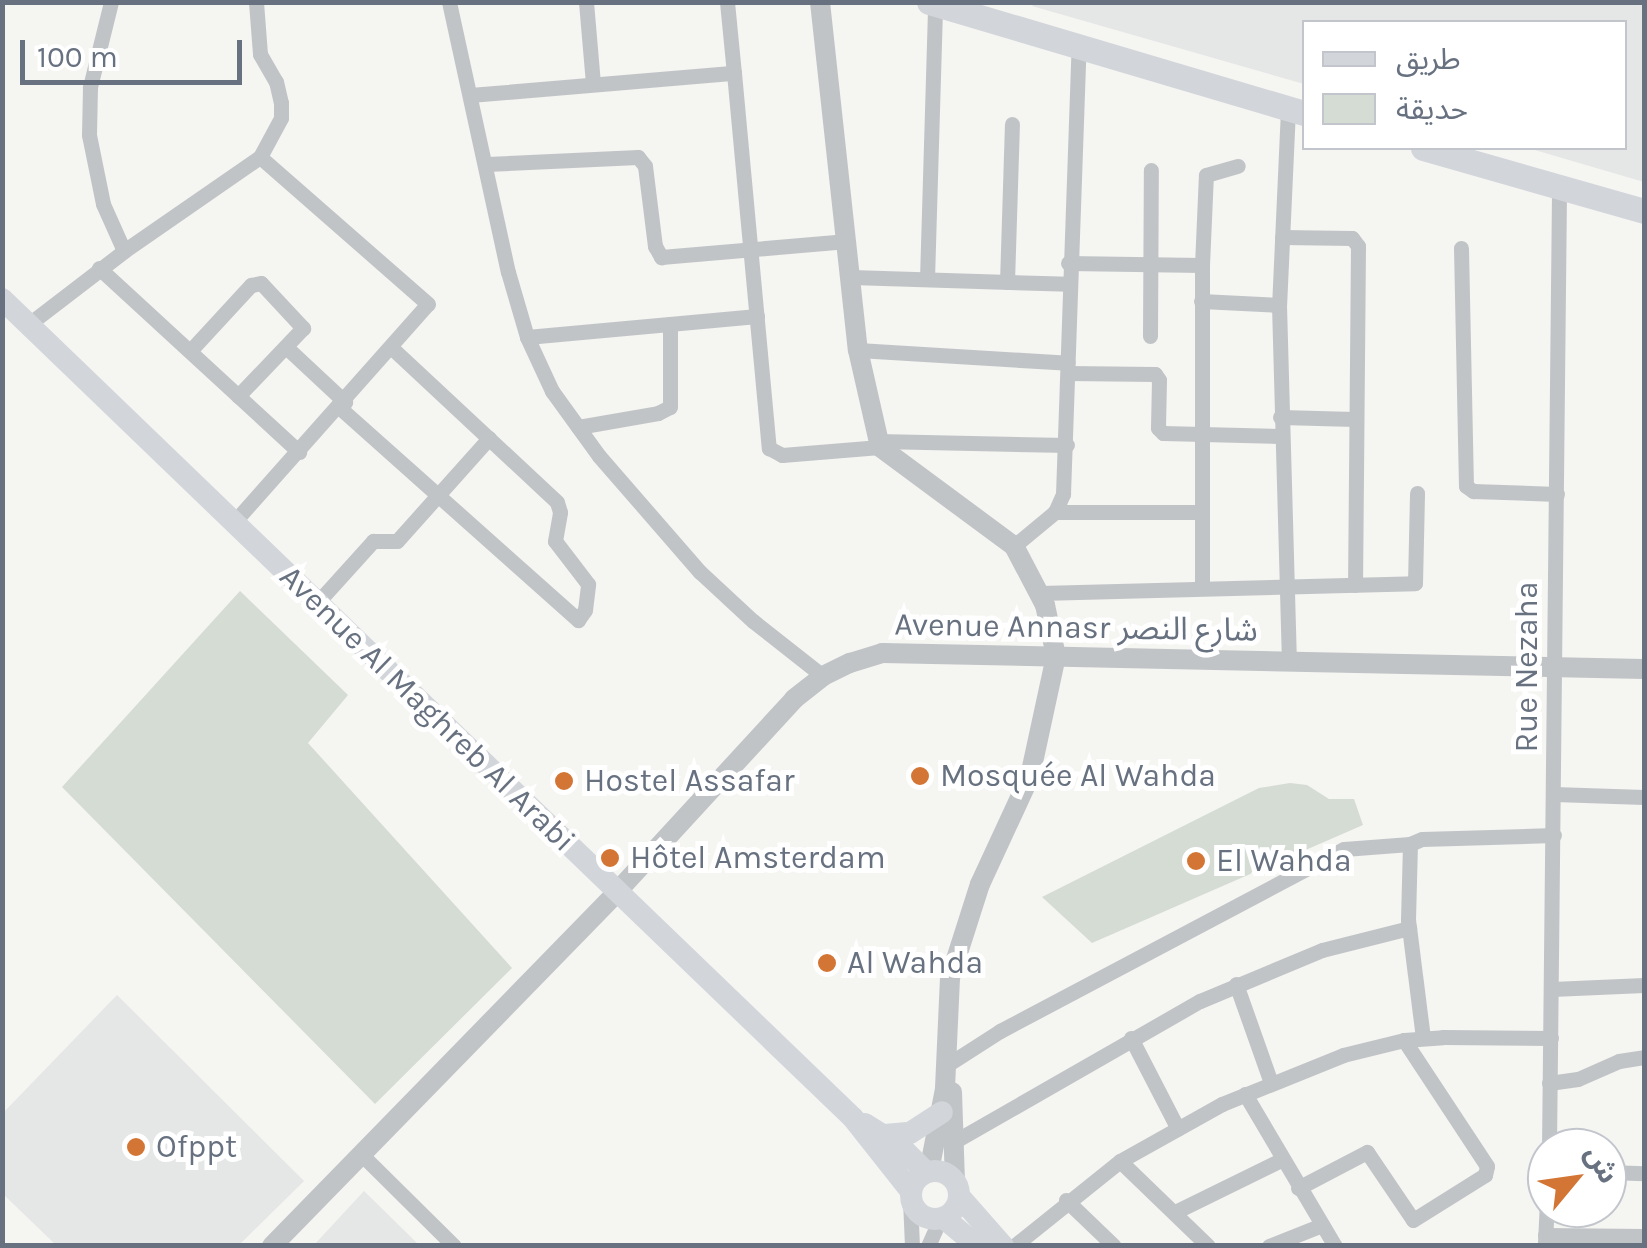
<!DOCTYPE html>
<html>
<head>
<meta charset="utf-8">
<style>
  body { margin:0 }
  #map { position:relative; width:1647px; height:1248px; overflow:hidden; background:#f5f5f2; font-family:Karla,"Noto Sans Arabic",sans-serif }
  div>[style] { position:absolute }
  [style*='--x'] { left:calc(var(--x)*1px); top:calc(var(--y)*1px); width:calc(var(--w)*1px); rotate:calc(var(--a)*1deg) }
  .built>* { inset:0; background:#e5e6e6 }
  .green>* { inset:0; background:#d5dcd4 }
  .minor>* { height:15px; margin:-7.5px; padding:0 7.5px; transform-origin:7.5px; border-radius:7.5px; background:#c1c4c7 }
  .tertiary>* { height:20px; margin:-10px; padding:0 10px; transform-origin:10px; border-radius:10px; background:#c1c4c7 }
  .secondary>* { height:22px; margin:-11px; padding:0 11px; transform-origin:11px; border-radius:11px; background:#d2d5da }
  .secondary>.ring { margin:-11px; padding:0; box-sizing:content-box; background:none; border:22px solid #d2d5da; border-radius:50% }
  .primary>* { height:25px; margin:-12.5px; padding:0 12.5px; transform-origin:12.5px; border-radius:12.5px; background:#d2d5da }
  .dots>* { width:28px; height:28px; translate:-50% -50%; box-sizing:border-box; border:5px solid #fff; border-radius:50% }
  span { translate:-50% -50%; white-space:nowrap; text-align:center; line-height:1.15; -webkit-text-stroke:10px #fff; paint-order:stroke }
  .street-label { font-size:32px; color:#677180 }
  .poi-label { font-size:32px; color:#677180 }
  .left { translate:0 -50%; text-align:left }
  .frame { position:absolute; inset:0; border:5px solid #677180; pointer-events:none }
  .legend { position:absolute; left:1302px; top:20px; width:325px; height:130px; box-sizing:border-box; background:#fff; border:2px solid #c2c6cc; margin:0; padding:12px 18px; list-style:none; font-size:30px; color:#677180 }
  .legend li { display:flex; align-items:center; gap:20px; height:50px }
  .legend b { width:50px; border:2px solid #c2c6cc }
  .north { position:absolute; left:1527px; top:1128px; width:100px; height:100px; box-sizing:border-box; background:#fff; border:2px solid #c2c6cc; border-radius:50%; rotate:61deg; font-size:28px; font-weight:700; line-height:40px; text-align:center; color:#677180 }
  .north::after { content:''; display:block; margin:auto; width:35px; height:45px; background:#d37635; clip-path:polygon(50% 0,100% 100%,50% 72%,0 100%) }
  .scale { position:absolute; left:20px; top:40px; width:222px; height:45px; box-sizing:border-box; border:5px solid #677180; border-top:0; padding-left:12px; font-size:30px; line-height:35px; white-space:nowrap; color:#677180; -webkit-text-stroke:8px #fff; paint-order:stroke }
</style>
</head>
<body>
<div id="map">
  <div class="built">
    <i style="clip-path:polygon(1036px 2px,1644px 3px,1644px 182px,1528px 148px,1624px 148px,1624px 22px,1304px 22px,1304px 84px,1032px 6px)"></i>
    <i style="clip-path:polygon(117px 995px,304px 1181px,239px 1245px,56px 1245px,3px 1194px,3px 1113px)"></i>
    <i style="clip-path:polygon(364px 1191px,419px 1245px,314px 1245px)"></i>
  </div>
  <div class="green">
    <i style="clip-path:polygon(240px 591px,348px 695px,308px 743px,512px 968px,375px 1104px,62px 787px)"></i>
    <i style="clip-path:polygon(1290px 783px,1307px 785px,1329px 799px,1354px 799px,1363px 825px,1092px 943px,1042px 897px,1259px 788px)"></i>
  </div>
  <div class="minor">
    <i style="--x:111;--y:2;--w:88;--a:103.9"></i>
    <i style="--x:90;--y:87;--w:48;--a:91.2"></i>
    <i style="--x:89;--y:135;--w:70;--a:78.5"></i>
    <i style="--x:103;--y:204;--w:51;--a:65.9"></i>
    <i style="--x:449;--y:2;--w:276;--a:77.7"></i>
    <i style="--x:508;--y:272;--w:68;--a:73.7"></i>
    <i style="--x:527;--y:337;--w:60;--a:65.2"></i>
    <i style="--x:552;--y:391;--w:80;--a:54.1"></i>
    <i style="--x:599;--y:456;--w:154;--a:49"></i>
    <i style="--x:700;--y:572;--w:72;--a:42.8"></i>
    <i style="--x:753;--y:621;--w:89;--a:38.2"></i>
    <i style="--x:586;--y:2;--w:81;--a:85.1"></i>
    <i style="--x:727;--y:2;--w:71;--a:84.4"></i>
    <i style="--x:470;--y:95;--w:265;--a:-4.8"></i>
    <i style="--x:734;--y:73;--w:377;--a:84.7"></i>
    <i style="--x:769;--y:448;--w:15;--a:28"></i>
    <i style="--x:782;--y:455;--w:98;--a:-4.7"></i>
    <i style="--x:1288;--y:109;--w:196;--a:92.6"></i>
    <i style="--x:1279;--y:305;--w:356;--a:88.4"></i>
    <i style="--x:487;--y:164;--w:151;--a:-2.7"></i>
    <i style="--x:638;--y:157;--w:11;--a:52"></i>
    <i style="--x:645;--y:166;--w:81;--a:82.9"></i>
    <i style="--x:655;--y:246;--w:13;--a:61"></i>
    <i style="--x:661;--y:257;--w:187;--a:-4.9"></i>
    <i style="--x:1282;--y:237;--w:70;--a:0.8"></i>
    <i style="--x:1352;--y:238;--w:10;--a:53"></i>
    <i style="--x:1358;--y:246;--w:339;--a:90.5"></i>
    <i style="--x:1461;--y:248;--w:238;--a:88.8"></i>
    <i style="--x:1466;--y:486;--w:9;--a:36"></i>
    <i style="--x:1473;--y:491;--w:84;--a:2"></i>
    <i style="--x:1068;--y:263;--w:134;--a:0.9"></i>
    <i style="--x:1202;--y:265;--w:322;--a:90"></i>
    <i style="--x:1202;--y:265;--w:90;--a:-87.5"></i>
    <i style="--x:1206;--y:175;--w:33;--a:-16"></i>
    <i style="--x:99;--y:268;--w:272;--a:42.6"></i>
    <i style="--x:851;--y:277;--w:217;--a:1.8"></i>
    <i style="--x:927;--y:279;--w:275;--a:-88.3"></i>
    <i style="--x:1007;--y:282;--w:158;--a:-88.2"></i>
    <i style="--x:1201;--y:301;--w:78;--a:2.9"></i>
    <i style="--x:29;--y:324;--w:120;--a:-37.5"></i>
    <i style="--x:124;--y:251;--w:165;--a:-34.7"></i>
    <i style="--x:260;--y:157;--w:44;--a:-61.7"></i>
    <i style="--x:281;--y:118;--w:15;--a:-90"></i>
    <i style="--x:281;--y:103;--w:22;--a:-103"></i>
    <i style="--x:276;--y:82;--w:32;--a:-120"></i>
    <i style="--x:260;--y:54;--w:52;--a:-94.4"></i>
    <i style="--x:1150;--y:336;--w:166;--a:-89.7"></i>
    <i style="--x:527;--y:337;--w:231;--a:-5.2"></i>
    <i style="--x:286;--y:347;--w:81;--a:43"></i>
    <i style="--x:858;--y:350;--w:210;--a:3.5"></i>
    <i style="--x:190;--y:351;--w:90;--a:-47.3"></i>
    <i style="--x:251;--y:285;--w:10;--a:-11"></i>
    <i style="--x:261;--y:283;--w:62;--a:47"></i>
    <i style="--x:303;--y:328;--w:94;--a:133.7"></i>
    <i style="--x:1068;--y:373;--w:87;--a:0.7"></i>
    <i style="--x:1155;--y:374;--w:7;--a:56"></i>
    <i style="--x:1159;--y:380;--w:48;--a:91.2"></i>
    <i style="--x:1158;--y:428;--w:7;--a:45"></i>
    <i style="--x:1163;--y:433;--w:117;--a:1.5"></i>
    <i style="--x:340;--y:408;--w:319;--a:41.7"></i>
    <i style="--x:578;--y:620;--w:12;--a:-55"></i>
    <i style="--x:585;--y:610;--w:26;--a:-83"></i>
    <i style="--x:588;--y:584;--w:54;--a:-127.5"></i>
    <i style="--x:555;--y:541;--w:29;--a:-80"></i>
    <i style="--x:560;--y:512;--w:10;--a:-107"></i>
    <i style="--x:557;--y:502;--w:226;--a:-137"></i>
    <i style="--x:1280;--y:417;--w:75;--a:1.5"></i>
    <i style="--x:578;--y:427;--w:81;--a:-9.9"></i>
    <i style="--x:658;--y:413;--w:13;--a:-27"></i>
    <i style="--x:670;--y:407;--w:83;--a:-90"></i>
    <i style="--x:878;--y:441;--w:189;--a:1.2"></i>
    <i style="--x:1055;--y:512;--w:147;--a:0"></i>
    <i style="--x:235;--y:521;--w:290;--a:-48.4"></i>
    <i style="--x:428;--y:304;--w:223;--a:-138.8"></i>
    <i style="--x:1014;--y:546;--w:53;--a:-39.7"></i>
    <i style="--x:1055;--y:512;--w:20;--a:-66"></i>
    <i style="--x:1063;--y:494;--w:447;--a:-88"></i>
    <i style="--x:1040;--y:593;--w:375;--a:-1.5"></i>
    <i style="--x:1415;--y:583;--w:90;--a:-88.7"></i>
    <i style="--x:317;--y:603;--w:84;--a:-47.9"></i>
    <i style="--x:373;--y:541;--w:24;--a:0"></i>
    <i style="--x:397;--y:541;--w:138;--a:-48.2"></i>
    <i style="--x:1554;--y:794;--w:90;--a:1.9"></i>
    <i style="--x:1236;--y:984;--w:105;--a:70.5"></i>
    <i style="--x:1552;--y:989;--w:92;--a:-2.5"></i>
    <i style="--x:1131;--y:1038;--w:102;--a:62.7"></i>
    <i style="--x:1423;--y:1038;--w:119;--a:-97.2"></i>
    <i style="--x:1408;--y:920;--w:76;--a:-88.5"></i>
    <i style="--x:1410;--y:844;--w:13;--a:-23"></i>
    <i style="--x:1422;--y:839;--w:132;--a:-1.7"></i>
    <i style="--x:947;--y:1065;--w:63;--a:-32.7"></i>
    <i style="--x:1000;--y:1031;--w:389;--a:-27.9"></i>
    <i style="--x:1344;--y:849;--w:66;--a:-4.3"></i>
    <i style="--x:1549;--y:1083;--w:29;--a:-8"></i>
    <i style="--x:1578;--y:1079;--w:45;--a:-23.7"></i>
    <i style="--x:1619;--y:1061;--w:25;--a:-9"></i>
    <i style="--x:1245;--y:1094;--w:177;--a:59.4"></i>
    <i style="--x:957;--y:1140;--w:280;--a:-29.8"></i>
    <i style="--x:1200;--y:1001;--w:132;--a:-22.7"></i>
    <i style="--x:1322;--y:950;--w:90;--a:-14.2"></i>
    <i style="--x:1549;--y:1148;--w:961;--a:-89.4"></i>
    <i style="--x:1581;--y:1148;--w:5;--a:0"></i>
    <i style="--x:360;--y:1153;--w:132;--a:44.7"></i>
    <i style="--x:1120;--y:1161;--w:122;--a:44"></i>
    <i style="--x:1607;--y:1172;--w:37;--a:2"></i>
    <i style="--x:1298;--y:1188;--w:78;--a:-27.6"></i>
    <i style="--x:1367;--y:1152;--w:82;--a:55.9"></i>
    <i style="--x:1413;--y:1220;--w:85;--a:-32"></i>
    <i style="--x:1485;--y:1175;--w:9;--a:-77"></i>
    <i style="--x:1487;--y:1166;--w:151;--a:-123.4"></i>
    <i style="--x:910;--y:1200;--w:46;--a:87.5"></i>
    <i style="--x:1066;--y:1200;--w:66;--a:43.8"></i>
    <i style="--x:1175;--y:1212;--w:118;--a:-26.1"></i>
    <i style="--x:1545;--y:1235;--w:99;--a:0.6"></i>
    <i style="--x:1545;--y:1242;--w:41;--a:-87.2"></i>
    <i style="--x:928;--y:1246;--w:30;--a:-66"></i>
    <i style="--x:1014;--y:1246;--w:136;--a:-38.7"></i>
    <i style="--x:1120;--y:1161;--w:117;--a:-29.2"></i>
    <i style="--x:1222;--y:1104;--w:131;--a:-22"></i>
    <i style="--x:1343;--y:1055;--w:63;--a:-13.8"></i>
    <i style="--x:1404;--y:1040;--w:39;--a:-4"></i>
    <i style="--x:1443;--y:1037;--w:108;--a:0.5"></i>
    <i style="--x:1269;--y:1246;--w:57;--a:-21.6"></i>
  </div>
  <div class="tertiary">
    <i style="--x:820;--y:2;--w:350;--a:83.8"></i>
    <i style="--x:858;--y:350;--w:99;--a:77.2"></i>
    <i style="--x:880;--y:447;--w:167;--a:36.5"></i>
    <i style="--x:1014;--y:546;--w:67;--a:62.3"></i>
    <i style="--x:1045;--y:605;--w:52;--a:77.8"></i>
    <i style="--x:1056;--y:656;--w:123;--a:102.2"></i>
    <i style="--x:1030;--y:776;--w:119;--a:114.8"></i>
    <i style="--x:980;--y:884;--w:99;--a:107.7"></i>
    <i style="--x:950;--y:978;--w:111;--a:92.6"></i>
    <i style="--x:945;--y:1089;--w:84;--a:101"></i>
    <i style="--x:952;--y:1092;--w:90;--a:88.1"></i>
    <i style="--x:272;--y:1246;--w:491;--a:-45.7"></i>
    <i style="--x:615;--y:894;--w:265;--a:-47.4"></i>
    <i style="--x:794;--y:699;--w:37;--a:-38"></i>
    <i style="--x:823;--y:676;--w:30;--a:-26"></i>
    <i style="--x:850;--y:663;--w:34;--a:-17"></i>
    <i style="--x:882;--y:653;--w:762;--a:1.2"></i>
  </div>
  <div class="secondary">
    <i style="--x:2;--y:299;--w:1181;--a:43.9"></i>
    <i style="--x:853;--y:1118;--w:92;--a:51.6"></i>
    <i style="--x:865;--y:1124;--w:41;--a:32.2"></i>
    <i style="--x:900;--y:1146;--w:37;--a:45"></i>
    <i style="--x:885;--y:1135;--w:25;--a:-5"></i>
    <i style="--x:910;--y:1133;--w:38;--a:-33"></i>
    <i class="ring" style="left:911px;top:1171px;width:26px;height:26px"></i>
    <i style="--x:959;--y:1196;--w:67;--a:48.7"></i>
    <i style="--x:944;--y:1218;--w:43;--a:40.3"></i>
  </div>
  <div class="primary">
    <i style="--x:929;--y:2;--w:391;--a:16.5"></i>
    <i style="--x:1423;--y:148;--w:230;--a:15.9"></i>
  </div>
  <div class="dots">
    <i style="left:920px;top:776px;background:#d37635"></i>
    <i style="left:564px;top:781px;background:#d37635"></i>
    <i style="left:610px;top:858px;background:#d37635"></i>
    <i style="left:1196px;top:861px;background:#d37635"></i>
    <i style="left:827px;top:963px;background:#d37635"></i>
    <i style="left:136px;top:1147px;background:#d37635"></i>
  </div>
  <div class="street-label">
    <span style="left:1076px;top:628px;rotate:1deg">Avenue Annasr شارع النصر</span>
    <span style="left:1527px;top:667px;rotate:-90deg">Rue Nezaha</span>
    <span style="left:427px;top:709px;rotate:44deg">Avenue Al Maghreb Al Arabi</span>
  </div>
  <div class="poi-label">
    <span class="left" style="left:940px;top:776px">Mosquée Al Wahda</span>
    <span class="left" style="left:584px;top:781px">Hostel Assafar</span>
    <span class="left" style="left:630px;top:858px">Hôtel Amsterdam</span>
    <span class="left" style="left:1216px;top:861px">El Wahda</span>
    <span class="left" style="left:847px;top:963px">Al Wahda</span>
    <span class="left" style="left:156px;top:1147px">Ofppt</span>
  </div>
  <div class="frame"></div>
  <ul class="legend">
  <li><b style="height:12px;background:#d2d5da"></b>طريق</li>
  <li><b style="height:28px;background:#d5dcd4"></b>حديقة</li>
  </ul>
  <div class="north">ش</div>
  <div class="scale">100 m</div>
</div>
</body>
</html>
